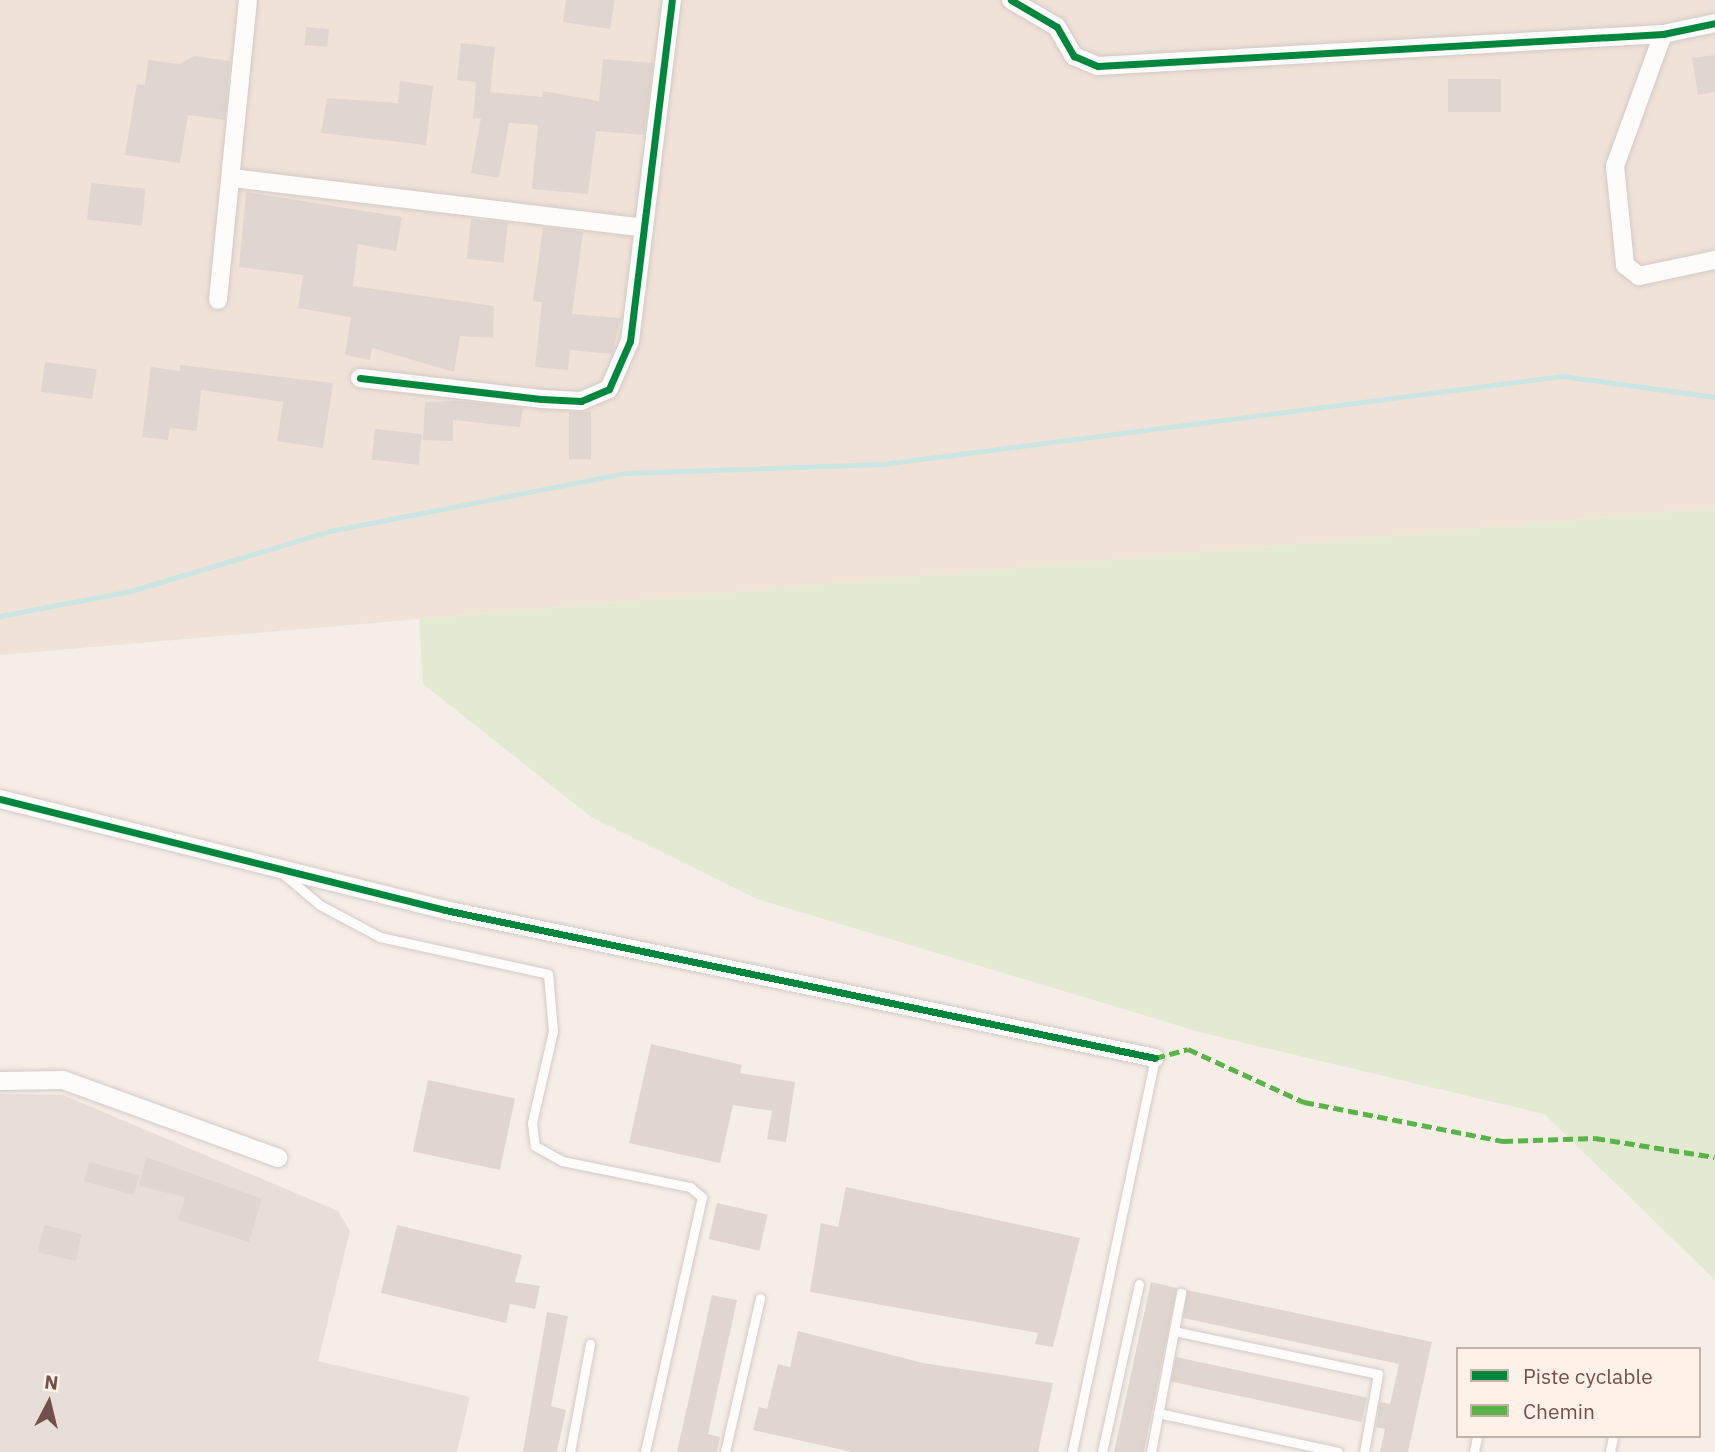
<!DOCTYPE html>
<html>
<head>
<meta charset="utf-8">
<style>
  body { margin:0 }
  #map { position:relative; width:1715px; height:1452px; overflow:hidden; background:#f5eee7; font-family:"IBM Plex Sans",sans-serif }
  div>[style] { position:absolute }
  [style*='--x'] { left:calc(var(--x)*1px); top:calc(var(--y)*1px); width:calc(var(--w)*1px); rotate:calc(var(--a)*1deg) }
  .residential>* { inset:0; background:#f0e2d7 }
  .industrial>* { inset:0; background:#e7ded8 }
  .green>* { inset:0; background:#e4ead2 }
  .stream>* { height:5px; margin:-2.5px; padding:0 2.5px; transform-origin:2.5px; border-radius:2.5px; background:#cae6e4 }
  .building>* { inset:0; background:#e1d5cf; transform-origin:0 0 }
  .roads { filter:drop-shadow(0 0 2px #d3c9c5) drop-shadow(0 0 2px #d3c9c5) }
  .service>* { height:9px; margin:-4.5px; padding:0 4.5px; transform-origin:4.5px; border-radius:4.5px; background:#fefcfb }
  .minor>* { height:18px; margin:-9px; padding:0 9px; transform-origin:9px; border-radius:9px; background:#fefcfb }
  .quiet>* { height:5px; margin-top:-2.5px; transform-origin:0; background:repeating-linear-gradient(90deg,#59b447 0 10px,transparent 0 15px) }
  .cycleway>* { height:7px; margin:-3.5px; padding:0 3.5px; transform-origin:3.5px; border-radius:3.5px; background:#00873e }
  span { translate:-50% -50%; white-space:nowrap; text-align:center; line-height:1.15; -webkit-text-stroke:5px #fef1e7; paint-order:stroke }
  .legend { position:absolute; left:1456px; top:1347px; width:245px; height:91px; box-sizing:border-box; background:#fef1e7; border:2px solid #c6b1a8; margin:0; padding:9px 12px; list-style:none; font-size:21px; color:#715149 }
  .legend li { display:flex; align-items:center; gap:14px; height:35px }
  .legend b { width:35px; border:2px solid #c6b1a8 }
  .north { position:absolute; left:14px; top:1368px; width:70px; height:70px; -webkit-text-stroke:5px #fef1e7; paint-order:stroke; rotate:7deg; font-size:19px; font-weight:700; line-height:28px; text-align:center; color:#715149 }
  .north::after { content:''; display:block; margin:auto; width:24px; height:32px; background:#715149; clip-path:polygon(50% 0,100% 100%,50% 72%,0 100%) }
</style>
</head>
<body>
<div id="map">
  <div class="residential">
    <i style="clip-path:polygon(0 0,1715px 0,1715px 508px,0 655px)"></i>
  </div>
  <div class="industrial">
    <i style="clip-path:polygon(0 1094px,63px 1095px,338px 1211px,350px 1231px,318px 1361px,470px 1397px,457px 1452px,0 1452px)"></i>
  </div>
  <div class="green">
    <i style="clip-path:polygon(1715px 508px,1715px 1280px,1544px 1114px,1203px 1033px,757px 899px,591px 817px,423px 684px,419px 619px)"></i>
  </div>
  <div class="stream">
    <i style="--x:0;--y:616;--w:133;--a:-10.8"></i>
    <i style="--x:131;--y:591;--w:208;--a:-16.8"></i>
    <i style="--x:330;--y:531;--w:303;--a:-11.1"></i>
    <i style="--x:627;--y:473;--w:256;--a:-2"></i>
    <i style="--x:883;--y:464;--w:685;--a:-7.38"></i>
    <i style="--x:1562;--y:376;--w:154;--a:7.8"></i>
  </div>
  <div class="building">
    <i style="clip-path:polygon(566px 0,615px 0,610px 29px,563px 22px)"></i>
    <i style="left:306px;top:27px;width:23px;height:18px;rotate:5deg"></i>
    <i style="clip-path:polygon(461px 43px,495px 47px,490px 92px,542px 97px,543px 91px,599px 101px,603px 59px,653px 63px,644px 135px,596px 131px,588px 194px,532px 189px,538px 125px,509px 123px,499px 178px,471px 173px,481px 118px,473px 119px,476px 82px,457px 80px)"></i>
    <i style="clip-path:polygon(1715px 55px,1715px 92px,1698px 95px,1692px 58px)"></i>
    <i style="clip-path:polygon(194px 56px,230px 61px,225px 120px,188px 115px,180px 163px,125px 155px,137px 84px,145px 85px,148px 60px,179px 64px)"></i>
    <i style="left:1448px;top:79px;width:53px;height:33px"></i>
    <i style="clip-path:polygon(400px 81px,433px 86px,426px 145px,321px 133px,327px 98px,398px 103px)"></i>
    <i style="left:91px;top:183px;width:55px;height:37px;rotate:6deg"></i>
    <i style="clip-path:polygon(246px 192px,402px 217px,396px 251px,358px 244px,353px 286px,494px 306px,493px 338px,460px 336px,454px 372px,372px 348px,370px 360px,345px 355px,351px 317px,298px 308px,303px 275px,239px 267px)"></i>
    <i style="left:471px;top:219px;width:37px;height:40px;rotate:6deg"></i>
    <i style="clip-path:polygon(543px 227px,583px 232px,572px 314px,621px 318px,612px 354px,570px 350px,568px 370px,535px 367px,542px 302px,533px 301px)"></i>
    <i style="left:45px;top:362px;width:52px;height:30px;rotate:8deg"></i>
    <i style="clip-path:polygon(180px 365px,333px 383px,323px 448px,277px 441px,283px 402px,201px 390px,197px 431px,170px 428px,168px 440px,142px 437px,151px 367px,180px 371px)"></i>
    <i style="clip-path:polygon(460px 401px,523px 408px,520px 427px,453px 420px,453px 441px,423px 440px,425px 402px)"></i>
    <i style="left:569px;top:412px;width:22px;height:47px"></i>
    <i style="left:375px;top:429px;width:47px;height:31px;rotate:6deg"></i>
    <i style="clip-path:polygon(651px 1044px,742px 1065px,740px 1073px,795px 1082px,786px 1142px,767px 1139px,772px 1111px,733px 1105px,720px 1163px,629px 1143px)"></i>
    <i style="left:428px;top:1080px;width:89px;height:73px;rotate:12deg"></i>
    <i style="clip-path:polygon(146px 1157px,262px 1199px,249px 1242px,178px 1220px,185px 1197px,139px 1186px)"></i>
    <i style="left:89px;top:1162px;width:52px;height:20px;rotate:15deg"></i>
    <i style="clip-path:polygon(846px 1187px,1080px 1238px,1053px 1347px,1035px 1344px,1038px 1333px,810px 1292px,821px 1223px,838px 1227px)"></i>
    <i style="left:717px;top:1203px;width:52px;height:37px;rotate:13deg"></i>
    <i style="left:44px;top:1225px;width:39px;height:28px;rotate:13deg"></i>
    <i style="clip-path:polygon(397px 1225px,522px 1255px,515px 1282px,540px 1286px,535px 1309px,510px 1304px,506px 1323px,381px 1293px)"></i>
    <i style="clip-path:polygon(1151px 1282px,1177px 1288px,1145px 1446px,1144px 1452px,1114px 1452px)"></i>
    <i style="clip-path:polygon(1187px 1290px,1432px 1342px,1408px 1452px,1380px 1452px,1385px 1429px,1376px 1427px,1380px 1402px,1390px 1404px,1399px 1364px,1183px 1318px)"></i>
    <i style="clip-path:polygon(712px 1295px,737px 1300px,708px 1434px,720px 1437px,717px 1452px,677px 1452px)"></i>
    <i style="clip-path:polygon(547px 1312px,568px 1316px,551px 1406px,566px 1410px,557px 1452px,523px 1452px)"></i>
    <i style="clip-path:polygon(798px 1331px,923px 1363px,1053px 1383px,1038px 1452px,852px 1452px,753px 1430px,759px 1407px,767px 1409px,778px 1364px,790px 1367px)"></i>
    <i style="left:1176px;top:1357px;width:195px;height:25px;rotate:12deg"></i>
  </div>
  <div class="roads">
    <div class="service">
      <i style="--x:282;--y:873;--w:50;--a:40.1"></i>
      <i style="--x:320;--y:905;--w:68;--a:28.1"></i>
      <i style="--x:380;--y:937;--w:172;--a:12.4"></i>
      <i style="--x:548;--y:974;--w:57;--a:85"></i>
      <i style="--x:553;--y:1031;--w:94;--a:102.9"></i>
      <i style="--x:532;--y:1123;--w:23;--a:83"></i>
      <i style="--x:535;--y:1146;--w:31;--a:29"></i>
      <i style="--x:562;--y:1161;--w:131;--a:11.5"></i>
      <i style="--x:690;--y:1187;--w:16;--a:40"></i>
      <i style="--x:702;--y:1197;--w:261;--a:102.6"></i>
      <i style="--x:1174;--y:1331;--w:208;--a:11.9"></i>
      <i style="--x:1378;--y:1374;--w:79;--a:100.2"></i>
      <i style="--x:1158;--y:1413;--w:184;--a:12.2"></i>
      <i style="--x:570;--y:1452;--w:110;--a:-79.5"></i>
      <i style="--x:725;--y:1452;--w:158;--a:-77.2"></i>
      <i style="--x:1072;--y:1452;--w:403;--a:-78.1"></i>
      <i style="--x:1102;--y:1452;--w:172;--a:-77.6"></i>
      <i style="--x:1151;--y:1452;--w:162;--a:-79.3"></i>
      <i style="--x:1474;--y:1452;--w:16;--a:-79"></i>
      <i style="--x:1610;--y:1452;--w:16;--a:-79"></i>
    </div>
    <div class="minor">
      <i style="--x:1011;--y:0;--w:53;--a:30.4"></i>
      <i style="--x:1057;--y:27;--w:34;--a:60"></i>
      <i style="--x:1074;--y:56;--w:26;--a:23"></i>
      <i style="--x:1098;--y:66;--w:566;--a:-3.24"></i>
      <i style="--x:1663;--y:34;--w:53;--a:-11.9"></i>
      <i style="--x:1663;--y:34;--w:140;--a:110"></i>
      <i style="--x:1615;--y:166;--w:100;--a:84.2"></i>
      <i style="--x:1625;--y:265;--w:18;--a:38"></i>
      <i style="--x:1639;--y:276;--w:78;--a:-11.9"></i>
      <i style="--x:232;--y:178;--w:415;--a:6.9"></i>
      <i style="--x:218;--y:300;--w:301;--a:-84.3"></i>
      <i style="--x:360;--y:378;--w:182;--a:6.6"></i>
      <i style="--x:541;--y:399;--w:40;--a:2.9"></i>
      <i style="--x:581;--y:401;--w:30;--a:-23"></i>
      <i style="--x:609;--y:389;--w:52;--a:-66.4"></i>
      <i style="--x:630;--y:341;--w:344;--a:-83"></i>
      <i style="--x:0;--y:799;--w:459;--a:14"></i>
      <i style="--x:445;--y:910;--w:725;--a:11.77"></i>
      <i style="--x:0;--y:1081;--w:63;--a:-0.9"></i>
      <i style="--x:63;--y:1080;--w:229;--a:19.9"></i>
    </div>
  </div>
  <div class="quiet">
    <i style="--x:1155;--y:1058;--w:34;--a:-15"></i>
    <i style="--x:1188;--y:1049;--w:128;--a:24.6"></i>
    <i style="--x:1304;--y:1102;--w:203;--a:11.1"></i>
    <i style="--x:1503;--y:1141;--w:92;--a:-1.9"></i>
    <i style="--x:1595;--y:1138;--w:121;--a:9"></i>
  </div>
  <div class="cycleway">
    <i style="--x:1011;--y:0;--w:53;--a:30.4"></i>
    <i style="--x:1057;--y:27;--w:34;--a:60"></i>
    <i style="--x:1074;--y:56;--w:26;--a:23"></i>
    <i style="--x:1098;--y:66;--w:566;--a:-3.24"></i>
    <i style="--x:1663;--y:34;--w:53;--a:-11.9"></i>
    <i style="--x:360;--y:378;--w:182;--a:6.6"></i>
    <i style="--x:541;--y:399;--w:40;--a:2.9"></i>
    <i style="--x:581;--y:401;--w:30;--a:-23"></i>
    <i style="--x:609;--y:389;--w:52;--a:-66.4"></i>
    <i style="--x:630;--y:341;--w:344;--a:-83"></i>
    <i style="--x:0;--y:799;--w:459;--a:14"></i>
    <i style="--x:445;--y:910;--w:725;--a:11.77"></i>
  </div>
  <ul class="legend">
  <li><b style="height:9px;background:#00873e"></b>Piste cyclable</li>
  <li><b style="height:9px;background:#59b447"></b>Chemin</li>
  </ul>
  <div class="north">N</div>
</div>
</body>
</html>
